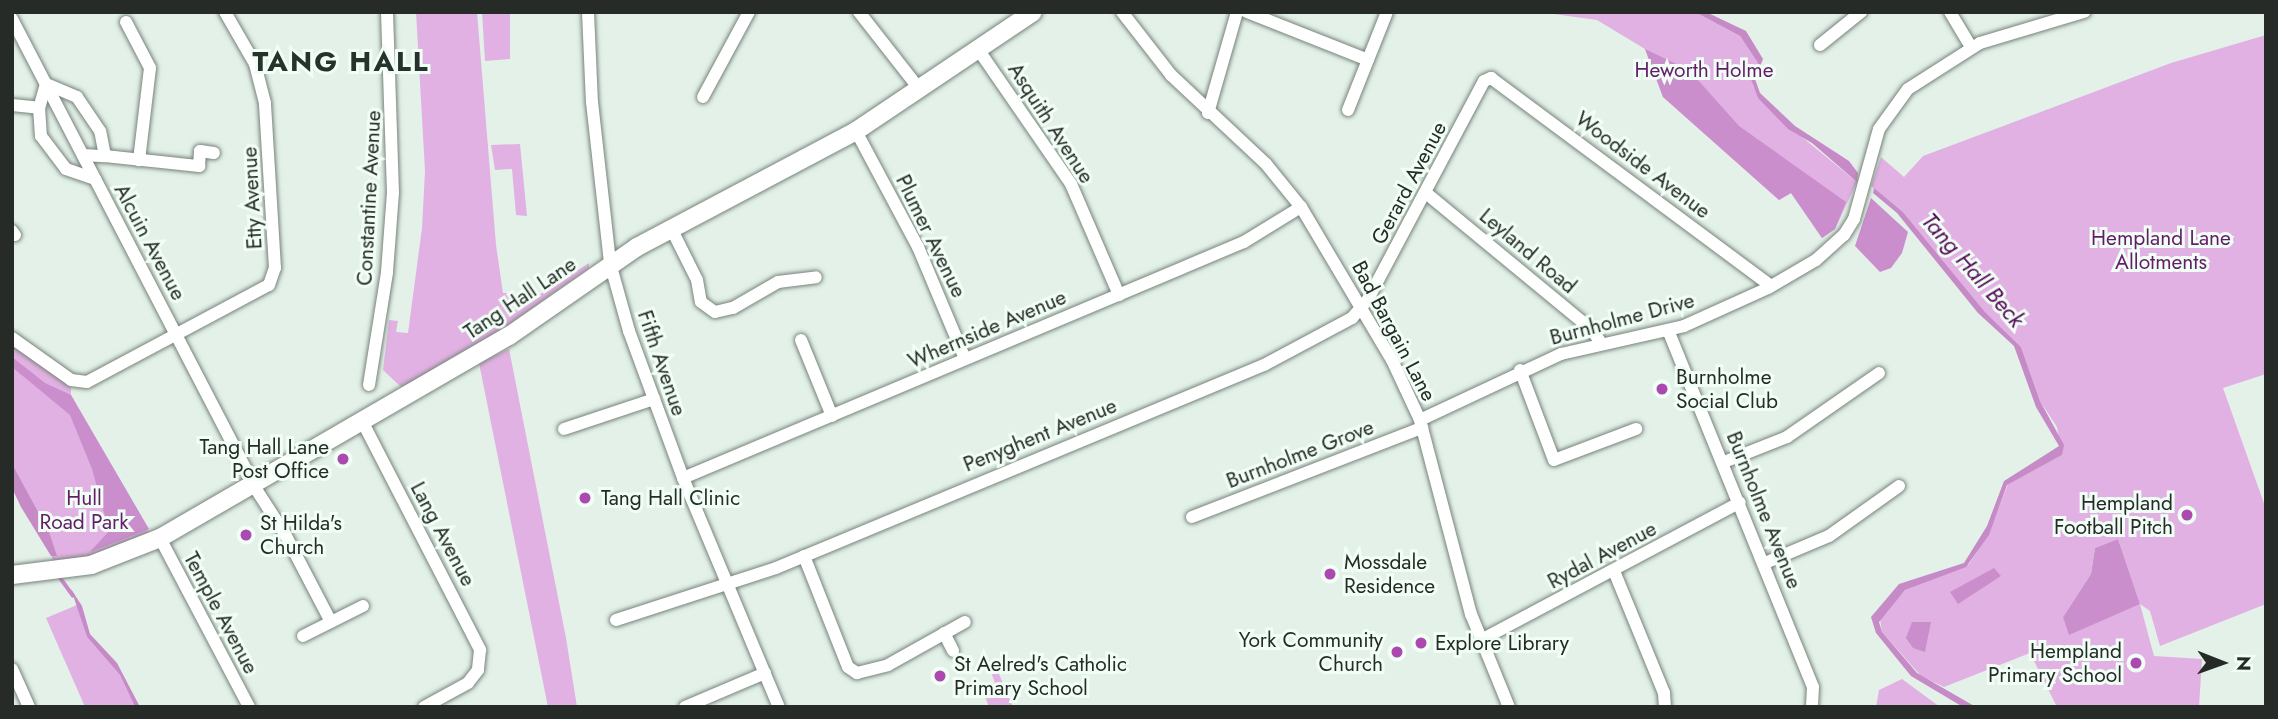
<!DOCTYPE html>
<html>
<head>
<meta charset="utf-8">
<style>
  body { margin:0 }
  #map { position:relative; width:2278px; height:719px; overflow:hidden; background:#e3f1e8; font-family:Jost,sans-serif }
  div>[style] { position:absolute }
  [style*='--x'] { left:calc(var(--x)*1px); top:calc(var(--y)*1px); width:calc(var(--w)*1px); rotate:calc(var(--a)*1deg) }
  .green>* { inset:0; background:#e2b1e3 }
  .forest>* { inset:0; background:#ca8ecc }
  .water>* { inset:0; background:#c68ac7 }
  .stream>* { height:3.5px; margin:-1.75px; padding:0 1.75px; transform-origin:1.75px; border-radius:1.75px; background:#c68ac7 }
  .roads { filter:drop-shadow(0 0 2px #77837b) drop-shadow(0 0 2px #77837b) }
  .street>* { height:12px; margin:-6px; padding:0 6px; transform-origin:6px; border-radius:6px; background:#fff }
  .secondary>* { height:18px; margin:-9px; padding:0 9px; transform-origin:9px; border-radius:9px; background:#fff }
  .dots>* { width:19px; height:19px; translate:-50% -50%; box-sizing:border-box; border:4px solid #f1fef5; border-radius:50% }
  span { translate:-50% -50%; white-space:nowrap; text-align:center; line-height:1.15; -webkit-text-stroke:6px #f1fef5; paint-order:stroke }
  .park-label { font-size:21px; color:#641c68 }
  .street-label { font-size:21px; color:#262b28 }
  .poi-label { font-size:21px; color:#262b28 }
  .left { translate:0 -50%; text-align:left }
  .right { translate:-100% -50%; text-align:right }
  .water-label { font-size:23px; color:#560a5a; font-style:italic }
  .district-label { font-size:28px; color:#28322c; font-weight:700; letter-spacing:2px }
  .frame { position:absolute; inset:0; border:14px solid #262b28; pointer-events:none }
  .north { position:absolute; left:2187px; top:628px; width:70px; height:70px; -webkit-text-stroke:5px #f1fef5; paint-order:stroke; rotate:91deg; font-size:19px; font-weight:700; line-height:28px; text-align:center; color:#262b28 }
  .north::after { content:''; display:block; margin:auto; width:24px; height:32px; background:#262b28; clip-path:polygon(50% 0,100% 100%,50% 72%,0 100%) }
</style>
</head>
<body>
<div id="map">
  <div class="green">
    <i style="clip-path:polygon(416px 12px,477px 12px,496px 245px,503px 293px,507px 293px,514px 311px,589px 263px,589px 268px,461px 358px,401px 387px,383px 370px,389px 320px,398px 321px,396px 332px,408px 333px,422px 228px,425px 171px)"></i>
    <i style="clip-path:polygon(482px 12px,510px 12px,510px 59px,485px 61px)"></i>
    <i style="clip-path:polygon(1539px 12px,1695px 12px,1740px 36px,1758px 63px,1753px 86px,1775px 115px,1857px 182px,1835px 229px,1822px 238px,1791px 193px,1779px 200px,1663px 97px,1645px 49px,1597px 20px)"></i>
    <i style="clip-path:polygon(evenodd,2266px 35px,2266px 374px,2223px 388px,2266px 509px,2266px 604px,2160px 646px,2150px 611px,2140px 604px,2154px 656px,2202px 659px,2199px 707px,2057px 707px,2030px 653px,1944px 687px,1921px 676px,1882px 632px,1880px 619px,1905px 590px,1969px 564px,1989px 533px,2008px 484px,2062px 455px,2057px 427px,2040px 401px,2021px 347px,1985px 312px,1903px 212px,1871px 186px,1881px 157px,1904px 177px,1923px 156px,2171px 63px,2266px 35px,2118px 539px,2140px 604px,2063px 617px,2091px 574px,2095px 548px,2118px 539px)"></i>
    <i style="clip-path:polygon(520px 144px,527px 216px,516px 215px,512px 169px,495px 170px,491px 145px)"></i>
    <i style="clip-path:polygon(12px 337px,71px 380px,71px 395px,150px 534px,89px 557px,52px 562px,52px 552px,12px 475px)"></i>
    <i style="clip-path:polygon(509px 349px,566px 638px,577px 707px,548px 707px,479px 363px)"></i>
    <i style="clip-path:polygon(77px 605px,87px 637px,120px 675px,135px 707px,85px 707px,46px 618px)"></i>
    <i style="clip-path:polygon(993px 660px,1013px 707px,989px 707px,982px 688px,995px 683px,987px 661px)"></i>
    <i style="clip-path:polygon(1902px 679px,1940px 707px,1876px 707px,1879px 690px)"></i>
  </div>
  <div class="forest">
    <i style="clip-path:polygon(1645px 49px,1689px 70px,1739px 126px,1846px 202px,1835px 229px,1822px 238px,1791px 193px,1779px 200px,1663px 97px)"></i>
    <i style="clip-path:polygon(1871px 198px,1908px 232px,1902px 253px,1891px 268px,1880px 272px,1855px 246px)"></i>
    <i style="clip-path:polygon(12px 357px,45px 383px,71px 395px,149px 529px,90px 552px,109px 531px,92px 469px,70px 415px,12px 367px)"></i>
    <i style="clip-path:polygon(2118px 539px,2140px 604px,2069px 635px,2063px 617px,2091px 574px,2095px 548px)"></i>
    <i style="clip-path:polygon(1994px 568px,2001px 576px,1958px 604px,1950px 592px)"></i>
    <i style="clip-path:polygon(1912px 622px,1931px 622px,1925px 652px,1913px 648px,1906px 638px)"></i>
  </div>
  <div class="water">
    <i style="clip-path:polygon(1695px 12px,1706px 12px,1746px 31px,1763px 59px,1755px 79px,1760px 93px,1795px 126px,1849px 161px,1858px 173px,1857px 182px,1812px 143px,1788px 129px,1758px 98px,1751px 79px,1758px 63px,1740px 36px)"></i>
    <i style="clip-path:polygon(1874px 188px,1903px 212px,1985px 312px,2021px 347px,2040px 401px,2064px 445px,2062px 455px,2007px 485px,1989px 535px,1966px 567px,1905px 590px,1879px 622px,1882px 632px,1917px 673px,1976px 707px,1963px 707px,1911px 676px,1876px 633px,1871px 617px,1899px 584px,1964px 563px,1987px 526px,2004px 481px,2059px 446px,2036px 407px,2014px 346px,1978px 313px,1897px 213px,1873px 193px)"></i>
    <i style="clip-path:polygon(12px 464px,49px 532px,57px 556px,51px 556px,21px 507px,12px 488px)"></i>
    <i style="clip-path:polygon(71px 589px,82px 606px,90px 634px,117px 663px,140px 707px,135px 707px,120px 675px,87px 637px)"></i>
  </div>
  <div class="stream">
    <i style="--x:59;--y:576;--w:24;--a:54"></i>
  </div>
  <div class="roads">
    <div class="street">
      <i style="--x:588;--y:12;--w:90;--a:87.5"></i>
      <i style="--x:592;--y:102;--w:162;--a:83.6"></i>
      <i style="--x:610;--y:263;--w:71;--a:74.4"></i>
      <i style="--x:629;--y:331;--w:157;--a:69.8"></i>
      <i style="--x:683;--y:478;--w:248;--a:67.3"></i>
      <i style="--x:859;--y:12;--w:100;--a:51.9"></i>
      <i style="--x:1122;--y:12;--w:80;--a:52.1"></i>
      <i style="--x:1171;--y:75;--w:130;--a:43.1"></i>
      <i style="--x:1266;--y:164;--w:55;--a:50.9"></i>
      <i style="--x:1301;--y:207;--w:178;--a:59.3"></i>
      <i style="--x:1392;--y:360;--w:66;--a:65"></i>
      <i style="--x:1420;--y:420;--w:201;--a:75.3"></i>
      <i style="--x:1471;--y:614;--w:100;--a:67.8"></i>
      <i style="--x:1247;--y:12;--w:130;--a:21.6"></i>
      <i style="--x:1950;--y:12;--w:41;--a:59"></i>
      <i style="--x:12;--y:19;--w:523;--a:62.55"></i>
      <i style="--x:126;--y:22;--w:52;--a:62.4"></i>
      <i style="--x:150;--y:68;--w:93;--a:96.8"></i>
      <i style="--x:1820;--y:45;--w:53;--a:-38.8"></i>
      <i style="--x:980;--y:52;--w:160;--a:55.4"></i>
      <i style="--x:1071;--y:184;--w:121;--a:66.6"></i>
      <i style="--x:703;--y:97;--w:97;--a:-61.6"></i>
      <i style="--x:12;--y:105;--w:27;--a:6"></i>
      <i style="--x:1348;--y:110;--w:105;--a:-68.3"></i>
      <i style="--x:1208;--y:113;--w:105;--a:-74"></i>
      <i style="--x:856;--y:131;--w:132;--a:61.9"></i>
      <i style="--x:918;--y:247;--w:121;--a:67.2"></i>
      <i style="--x:83;--y:155;--w:22;--a:3"></i>
      <i style="--x:105;--y:156;--w:25;--a:-101"></i>
      <i style="--x:100;--y:131;--w:41;--a:-124.1"></i>
      <i style="--x:77;--y:97;--w:34;--a:-157"></i>
      <i style="--x:46;--y:84;--w:25;--a:106"></i>
      <i style="--x:39;--y:108;--w:28;--a:86"></i>
      <i style="--x:41;--y:136;--w:41;--a:52.9"></i>
      <i style="--x:66;--y:169;--w:31;--a:19"></i>
      <i style="--x:105;--y:156;--w:95;--a:6.1"></i>
      <i style="--x:199;--y:166;--w:15;--a:-86"></i>
      <i style="--x:200;--y:151;--w:14;--a:8"></i>
      <i style="--x:1426;--y:193;--w:214;--a:39.5"></i>
      <i style="--x:1591;--y:329;--w:17;--a:54"></i>
      <i style="--x:671;--y:228;--w:58;--a:63.4"></i>
      <i style="--x:697;--y:280;--w:22;--a:80"></i>
      <i style="--x:701;--y:302;--w:17;--a:36"></i>
      <i style="--x:715;--y:312;--w:18;--a:-13"></i>
      <i style="--x:733;--y:308;--w:52;--a:-30"></i>
      <i style="--x:778;--y:282;--w:38;--a:-7"></i>
      <i style="--x:12;--y:231;--w:5;--a:53"></i>
      <i style="--x:1668;--y:330;--w:385;--a:67.9"></i>
      <i style="--x:1813;--y:687;--w:20;--a:93"></i>
      <i style="--x:12;--y:338;--w:72;--a:35.4"></i>
      <i style="--x:71;--y:380;--w:16;--a:7"></i>
      <i style="--x:87;--y:382;--w:206;--a:-28.1"></i>
      <i style="--x:269;--y:285;--w:18;--a:-71"></i>
      <i style="--x:275;--y:268;--w:165;--a:-93.5"></i>
      <i style="--x:265;--y:103;--w:40;--a:-104.4"></i>
      <i style="--x:255;--y:64;--w:60;--a:-120"></i>
      <i style="--x:801;--y:340;--w:82;--a:67.8"></i>
      <i style="--x:1520;--y:370;--w:96;--a:69.3"></i>
      <i style="--x:1554;--y:460;--w:88;--a:-20.7"></i>
      <i style="--x:369;--y:385;--w:114;--a:-80.9"></i>
      <i style="--x:387;--y:272;--w:79;--a:-85.7"></i>
      <i style="--x:393;--y:193;--w:181;--a:-91.9"></i>
      <i style="--x:361;--y:419;--w:260;--a:62.7"></i>
      <i style="--x:480;--y:650;--w:20;--a:96"></i>
      <i style="--x:478;--y:670;--w:16;--a:128"></i>
      <i style="--x:468;--y:683;--w:50;--a:151.4"></i>
      <i style="--x:1420;--y:420;--w:156;--a:-25.1"></i>
      <i style="--x:1561;--y:354;--w:126;--a:-12.8"></i>
      <i style="--x:1684;--y:326;--w:92;--a:-24.3"></i>
      <i style="--x:1768;--y:288;--w:56;--a:-30.3"></i>
      <i style="--x:1816;--y:260;--w:38;--a:-42"></i>
      <i style="--x:1844;--y:235;--w:19;--a:-58"></i>
      <i style="--x:1854;--y:219;--w:93;--a:-74.5"></i>
      <i style="--x:1879;--y:129;--w:49;--a:-54.1"></i>
      <i style="--x:1908;--y:89;--w:85;--a:-32.6"></i>
      <i style="--x:1980;--y:43;--w:109;--a:-16.6"></i>
      <i style="--x:564;--y:429;--w:95;--a:-18.4"></i>
      <i style="--x:1724;--y:462;--w:68;--a:-21.6"></i>
      <i style="--x:1787;--y:437;--w:112;--a:-34.8"></i>
      <i style="--x:683;--y:478;--w:609;--a:-22.82"></i>
      <i style="--x:1244;--y:242;--w:67;--a:-31.6"></i>
      <i style="--x:252;--y:483;--w:61;--a:57.1"></i>
      <i style="--x:285;--y:534;--w:99;--a:62.4"></i>
      <i style="--x:1192;--y:517;--w:247;--a:-21.2"></i>
      <i style="--x:160;--y:538;--w:191;--a:62.2"></i>
      <i style="--x:804;--y:556;--w:119;--a:68.4"></i>
      <i style="--x:848;--y:667;--w:11;--a:34"></i>
      <i style="--x:857;--y:673;--w:32;--a:-14"></i>
      <i style="--x:888;--y:665;--w:88;--a:-29.2"></i>
      <i style="--x:1765;--y:563;--w:69;--a:-22.9"></i>
      <i style="--x:1829;--y:536;--w:86;--a:-35.5"></i>
      <i style="--x:1614;--y:571;--w:132;--a:67.7"></i>
      <i style="--x:1664;--y:693;--w:14;--a:86"></i>
      <i style="--x:616;--y:620;--w:168;--a:-18"></i>
      <i style="--x:776;--y:568;--w:529;--a:-22.59"></i>
      <i style="--x:1264;--y:365;--w:100;--a:-28.1"></i>
      <i style="--x:1352;--y:318;--w:23;--a:-49"></i>
      <i style="--x:1367;--y:301;--w:249;--a:-62"></i>
      <i style="--x:1484;--y:81;--w:8;--a:-23"></i>
      <i style="--x:1491;--y:78;--w:349;--a:36.6"></i>
      <i style="--x:944;--y:633;--w:20;--a:63"></i>
      <i style="--x:303;--y:636;--w:67;--a:-26.6"></i>
      <i style="--x:1481;--y:640;--w:293;--a:-28"></i>
      <i style="--x:12;--y:669;--w:42;--a:65.9"></i>
      <i style="--x:685;--y:707;--w:87;--a:-23"></i>
    </div>
    <div class="secondary">
      <i style="--x:12;--y:575;--w:80;--a:-7.2"></i>
      <i style="--x:91;--y:565;--w:74;--a:-21.4"></i>
      <i style="--x:160;--y:538;--w:403;--a:-30.1"></i>
      <i style="--x:509;--y:336;--w:156;--a:-34.8"></i>
      <i style="--x:637;--y:247;--w:248;--a:-27.9"></i>
      <i style="--x:856;--y:131;--w:213;--a:-33.9"></i>
    </div>
  </div>
  <div class="dots">
    <i style="left:1662px;top:389px;background:#ab49b0"></i>
    <i style="left:343px;top:459px;background:#ab49b0"></i>
    <i style="left:585px;top:498px;background:#ab49b0"></i>
    <i style="left:2187px;top:515px;background:#ab49b0"></i>
    <i style="left:246px;top:535px;background:#ab49b0"></i>
    <i style="left:1330px;top:574px;background:#ab49b0"></i>
    <i style="left:1421px;top:643px;background:#ab49b0"></i>
    <i style="left:1397px;top:652px;background:#ab49b0"></i>
    <i style="left:2136px;top:663px;background:#ab49b0"></i>
    <i style="left:940px;top:676px;background:#ab49b0"></i>
  </div>
  <div class="park-label">
    <span style="left:1704px;top:70px">Heworth Holme</span>
    <span style="left:2161px;top:250px">Hempland Lane<br>Allotments</span>
    <span style="left:84px;top:510px">Hull<br>Road Park</span>
  </div>
  <div class="street-label">
    <span style="left:1051px;top:123px;rotate:57deg">Asquith Avenue</span>
    <span style="left:1643px;top:165px;rotate:37deg">Woodside Avenue</span>
    <span style="left:1409px;top:183px;rotate:-62deg">Gerard Avenue</span>
    <span style="left:252px;top:198px;rotate:-93deg">Etty Avenue</span>
    <span style="left:369px;top:198px;rotate:-87deg">Constantine Avenue</span>
    <span style="left:931px;top:236px;rotate:64deg">Plumer Avenue</span>
    <span style="left:150px;top:242px;rotate:62deg">Alcuin Avenue</span>
    <span style="left:1528px;top:251px;rotate:40deg">Leyland Road</span>
    <span style="left:520px;top:298px;rotate:-34deg">Tang Hall Lane</span>
    <span style="left:1622px;top:319px;rotate:-15deg">Burnholme Drive</span>
    <span style="left:987px;top:329px;rotate:-23deg">Whernside Avenue</span>
    <span style="left:1394px;top:331px;rotate:62deg">Bad Bargain Lane</span>
    <span style="left:662px;top:363px;rotate:71deg">Fifth Avenue</span>
    <span style="left:1040px;top:435px;rotate:-22deg">Penyghent Avenue</span>
    <span style="left:1300px;top:454px;rotate:-21deg">Burnholme Grove</span>
    <span style="left:1764px;top:510px;rotate:68deg">Burnholme Avenue</span>
    <span style="left:443px;top:534px;rotate:62deg">Lang Avenue</span>
    <span style="left:1602px;top:555px;rotate:-28deg">Rydal Avenue</span>
    <span style="left:221px;top:613px;rotate:62deg">Temple Avenue</span>
  </div>
  <div class="poi-label">
    <span class="left" style="left:1676px;top:389px">Burnholme<br>Social Club</span>
    <span class="right" style="left:329px;top:459px">Tang Hall Lane<br>Post Office</span>
    <span class="left" style="left:601px;top:498px">Tang Hall Clinic</span>
    <span class="right" style="left:2173px;top:515px">Hempland<br>Football Pitch</span>
    <span class="left" style="left:260px;top:535px">St Hilda's<br>Church</span>
    <span class="left" style="left:1344px;top:574px">Mossdale<br>Residence</span>
    <span class="right" style="left:1383px;top:652px">York Community<br>Church</span>
    <span class="left" style="left:1435px;top:643px">Explore Library</span>
    <span class="right" style="left:2122px;top:663px">Hempland<br>Primary School</span>
    <span class="left" style="left:954px;top:676px">St Aelred's Catholic<br>Primary School</span>
  </div>
  <div class="water-label">
    <span style="left:1973px;top:270px;rotate:49deg">Tang Hall Beck</span>
  </div>
  <div class="district-label">
    <span style="left:341px;top:62px">TANG HALL</span>
  </div>
  <div class="frame"></div>
  <div class="north">N</div>
</div>
</body>
</html>
